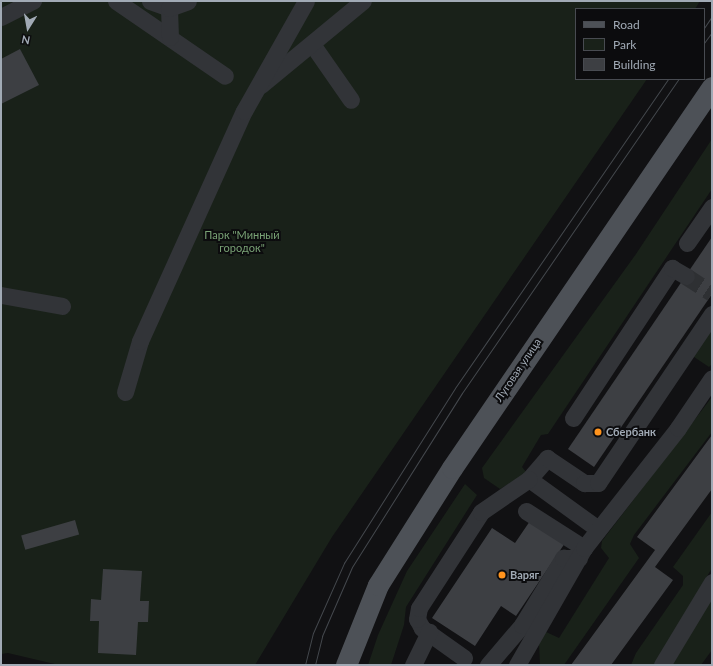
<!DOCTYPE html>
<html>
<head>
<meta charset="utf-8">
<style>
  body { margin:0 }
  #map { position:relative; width:713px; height:666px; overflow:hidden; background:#111113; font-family:Lato,sans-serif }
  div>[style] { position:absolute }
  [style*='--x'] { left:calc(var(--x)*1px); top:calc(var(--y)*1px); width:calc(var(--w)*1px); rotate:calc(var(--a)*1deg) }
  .green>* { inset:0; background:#192119 }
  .building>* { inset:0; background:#3d3f43; transform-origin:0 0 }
  .minor-tunnel>* { height:17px; margin-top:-8.5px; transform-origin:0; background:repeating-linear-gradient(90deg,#2e3033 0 17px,transparent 0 25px) }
  .minor>* { height:17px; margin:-8.5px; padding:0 8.5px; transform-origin:8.5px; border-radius:8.5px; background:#323438 }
  .major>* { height:21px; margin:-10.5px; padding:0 10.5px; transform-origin:10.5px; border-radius:10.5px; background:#4d5157 }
  .tram>* { height:1px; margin:-0.5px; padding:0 0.5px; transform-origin:0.5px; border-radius:0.5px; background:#44484d }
  .dots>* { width:11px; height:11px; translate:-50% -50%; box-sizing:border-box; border:2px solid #0c0c0e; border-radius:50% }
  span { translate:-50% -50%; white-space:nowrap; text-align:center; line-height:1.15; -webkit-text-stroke:4px #0c0c0e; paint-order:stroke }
  .park-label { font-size:11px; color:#79a275 }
  .street-label { font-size:11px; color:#a1aab5 }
  .poi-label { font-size:11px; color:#a1aab5; font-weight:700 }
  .left { translate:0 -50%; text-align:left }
  .frame { position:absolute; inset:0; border:2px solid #a1aab5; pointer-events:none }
  .legend { position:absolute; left:575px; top:8px; width:130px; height:72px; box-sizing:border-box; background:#0c0c0e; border:1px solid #484b51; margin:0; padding:5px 7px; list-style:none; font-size:12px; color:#a1aab5 }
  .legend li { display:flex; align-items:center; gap:8px; height:20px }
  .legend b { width:20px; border:1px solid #484b51 }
  .north { position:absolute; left:8px; top:8px; width:40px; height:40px; -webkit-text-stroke:3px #0c0c0e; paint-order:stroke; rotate:191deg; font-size:11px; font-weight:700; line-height:16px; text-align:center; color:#a1aab5 }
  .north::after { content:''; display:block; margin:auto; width:14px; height:18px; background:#a1aab5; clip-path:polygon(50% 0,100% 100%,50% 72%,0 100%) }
</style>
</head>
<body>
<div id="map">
  <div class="green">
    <i style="clip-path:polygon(1px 1px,700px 1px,695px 9px,576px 9px,576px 79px,647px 79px,332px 537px,255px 665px,59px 665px,8px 653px,1px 654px)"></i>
    <i style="clip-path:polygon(712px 139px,712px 189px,548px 434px,541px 435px,522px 467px,527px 473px,500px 489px,484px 478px,482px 468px,636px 254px)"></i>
    <i style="clip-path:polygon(712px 322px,712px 364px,709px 367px,688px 353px)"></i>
    <i style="clip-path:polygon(712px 397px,712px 432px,634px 535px,630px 544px,639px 558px,564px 665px,540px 665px,539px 643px,544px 631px,559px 638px,609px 558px,601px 548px,602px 541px)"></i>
    <i style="clip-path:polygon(465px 484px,477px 495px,406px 607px,404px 625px,391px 665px,368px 665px,378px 635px,407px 571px)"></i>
    <i style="clip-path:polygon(712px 512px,712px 568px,654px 665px,631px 665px,636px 653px,683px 585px,683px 576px,673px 567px)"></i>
    <i style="clip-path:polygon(712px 589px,712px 650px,701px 665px,665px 665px)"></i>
  </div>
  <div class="building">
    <i style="clip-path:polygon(20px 49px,39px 85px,1px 104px,1px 59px)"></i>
    <i style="clip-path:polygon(712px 237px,712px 294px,594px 467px,568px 449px)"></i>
    <i style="clip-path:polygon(712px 435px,712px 489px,655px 567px,673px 580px,611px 665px,571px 665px,655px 550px,637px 537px)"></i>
    <i style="left:75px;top:520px;width:15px;height:56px;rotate:74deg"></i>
    <i style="clip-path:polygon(530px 521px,565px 543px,516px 616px,501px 606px,475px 646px,432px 618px,492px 528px,515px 543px)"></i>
    <i style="clip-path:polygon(103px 569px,142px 571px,140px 601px,149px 601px,148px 622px,138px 622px,136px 655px,98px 653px,99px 621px,90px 621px,91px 599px,101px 600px)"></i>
  </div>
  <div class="minor-tunnel">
    <i style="--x:686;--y:276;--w:31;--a:33"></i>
  </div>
  <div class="minor">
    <i style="--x:116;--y:1;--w:132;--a:34.5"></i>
    <i style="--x:150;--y:1;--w:20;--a:20"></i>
    <i style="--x:1;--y:17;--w:36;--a:-27"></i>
    <i style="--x:170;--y:37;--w:29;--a:-92"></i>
    <i style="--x:169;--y:8;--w:20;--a:-20"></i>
    <i style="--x:312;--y:44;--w:68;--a:55.1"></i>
    <i style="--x:261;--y:85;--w:132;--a:-39.5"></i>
    <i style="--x:687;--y:243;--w:44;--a:-55.2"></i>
    <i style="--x:1;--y:295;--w:62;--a:10.2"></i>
    <i style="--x:125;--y:392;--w:53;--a:-73.6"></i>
    <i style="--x:140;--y:341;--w:252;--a:-65.7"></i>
    <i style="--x:244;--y:111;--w:126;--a:-60.6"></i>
    <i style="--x:573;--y:418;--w:180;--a:-56.6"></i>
    <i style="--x:672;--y:268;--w:16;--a:30"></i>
    <i style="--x:526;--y:511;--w:69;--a:32.5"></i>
    <i style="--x:598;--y:529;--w:85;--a:-144.1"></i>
    <i style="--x:529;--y:479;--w:28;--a:-49"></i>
    <i style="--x:547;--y:458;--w:45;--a:34"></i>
    <i style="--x:584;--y:483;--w:14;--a:0"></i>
    <i style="--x:598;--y:483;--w:204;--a:-56"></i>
    <i style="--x:464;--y:658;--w:52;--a:-144.5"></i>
    <i style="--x:422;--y:628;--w:10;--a:-119"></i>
    <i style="--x:417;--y:619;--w:11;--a:-80"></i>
    <i style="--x:419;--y:608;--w:114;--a:-57.1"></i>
    <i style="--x:481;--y:512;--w:58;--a:-34.5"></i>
    <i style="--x:413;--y:665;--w:37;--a:-64"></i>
    <i style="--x:488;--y:665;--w:52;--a:-49.6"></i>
    <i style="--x:522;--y:625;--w:79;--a:-58.5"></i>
    <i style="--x:563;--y:558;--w:16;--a:0"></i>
    <i style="--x:517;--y:665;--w:135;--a:-60.2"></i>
    <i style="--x:584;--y:548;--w:152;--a:-51.9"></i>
    <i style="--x:678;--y:428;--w:60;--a:-55.8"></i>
    <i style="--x:662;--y:665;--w:97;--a:-58.9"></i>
  </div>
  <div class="major">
    <i style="--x:346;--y:665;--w:86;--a:-68.2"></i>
    <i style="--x:378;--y:585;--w:138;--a:-57.7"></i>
    <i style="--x:452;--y:468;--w:461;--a:-55.7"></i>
  </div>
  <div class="tram">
    <i style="--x:704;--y:28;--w:14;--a:-56"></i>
    <i style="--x:704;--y:43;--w:14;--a:-54"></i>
    <i style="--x:305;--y:665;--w:33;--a:-76"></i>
    <i style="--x:313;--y:633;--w:77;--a:-66.1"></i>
    <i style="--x:344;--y:563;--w:207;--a:-57.6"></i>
    <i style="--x:455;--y:388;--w:375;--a:-55.4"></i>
    <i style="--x:315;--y:665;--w:30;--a:-76"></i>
    <i style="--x:322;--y:636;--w:75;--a:-66.5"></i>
    <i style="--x:352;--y:567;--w:206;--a:-57.7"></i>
    <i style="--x:462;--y:393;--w:382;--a:-55.4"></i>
  </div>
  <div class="dots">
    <i style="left:598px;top:432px;background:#ff931d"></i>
    <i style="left:502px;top:575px;background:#ff931d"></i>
  </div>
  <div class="park-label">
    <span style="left:242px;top:242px">Парк "Минный<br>городок"</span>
  </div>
  <div class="street-label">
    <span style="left:518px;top:370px;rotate:-56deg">Луговая улица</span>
  </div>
  <div class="poi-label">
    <span class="left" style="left:606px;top:432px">Сбербанк</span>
    <span class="left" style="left:510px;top:575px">Варяг</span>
  </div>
  <div class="frame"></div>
  <ul class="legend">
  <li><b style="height:5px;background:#4d5157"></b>Road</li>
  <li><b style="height:11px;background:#192119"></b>Park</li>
  <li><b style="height:11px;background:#3d3f43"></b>Building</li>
  </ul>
  <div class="north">N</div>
</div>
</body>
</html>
